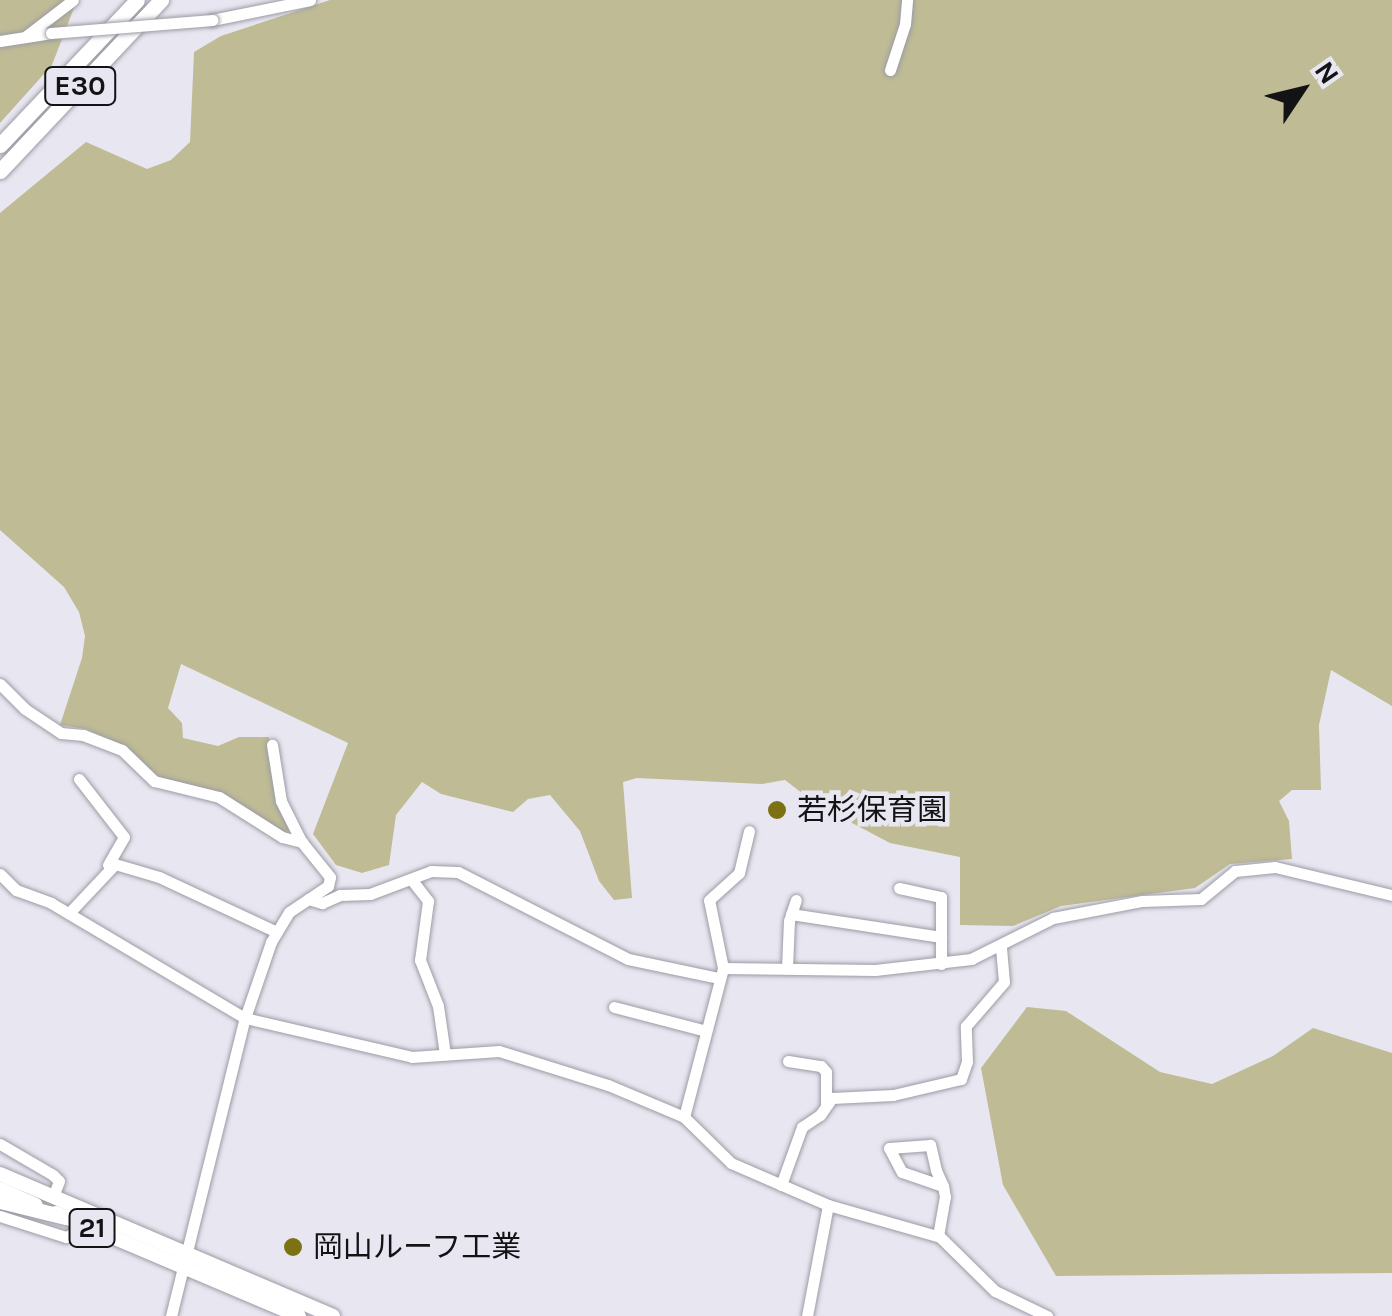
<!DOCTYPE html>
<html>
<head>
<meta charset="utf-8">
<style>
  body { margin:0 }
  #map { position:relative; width:1392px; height:1316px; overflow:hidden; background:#e8e7f1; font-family:Karla,"Noto Sans JP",sans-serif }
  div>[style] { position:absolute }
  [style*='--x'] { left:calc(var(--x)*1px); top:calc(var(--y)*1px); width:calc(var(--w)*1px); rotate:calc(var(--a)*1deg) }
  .green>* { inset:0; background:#bebb95 }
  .roads { filter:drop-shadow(0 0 2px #9c9ba4) drop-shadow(0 0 2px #9c9ba4) }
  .minor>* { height:11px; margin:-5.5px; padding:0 5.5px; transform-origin:5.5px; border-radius:5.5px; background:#fff }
  .major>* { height:14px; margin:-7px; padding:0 7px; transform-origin:7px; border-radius:7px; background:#fff }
  .highway>* { height:15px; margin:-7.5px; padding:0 7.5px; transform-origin:7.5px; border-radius:7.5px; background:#fff }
  .bridges { filter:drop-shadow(0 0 2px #9c9ba4) drop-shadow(0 0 2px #9c9ba4) }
  .minor-bridge>* { height:11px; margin:-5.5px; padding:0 5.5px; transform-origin:5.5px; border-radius:5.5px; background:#fff }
  .dots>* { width:28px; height:28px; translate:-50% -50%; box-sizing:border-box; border:5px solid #e8e7f1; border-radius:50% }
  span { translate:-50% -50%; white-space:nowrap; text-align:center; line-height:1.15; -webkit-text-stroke:9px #e8e7f1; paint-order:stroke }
  .shield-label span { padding:2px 8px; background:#e8e7f1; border:2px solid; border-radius:8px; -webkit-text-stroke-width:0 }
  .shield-label { font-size:28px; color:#131316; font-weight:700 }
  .poi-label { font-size:30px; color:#131316 }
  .left { translate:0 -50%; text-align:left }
  .north { position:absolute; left:1252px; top:40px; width:100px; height:100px; -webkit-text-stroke:8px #e8e7f1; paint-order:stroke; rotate:55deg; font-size:28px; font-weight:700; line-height:40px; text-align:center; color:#131316 }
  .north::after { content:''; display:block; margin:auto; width:35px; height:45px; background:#131316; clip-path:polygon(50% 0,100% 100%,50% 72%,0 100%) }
</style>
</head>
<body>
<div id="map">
  <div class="green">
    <i style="clip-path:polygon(0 0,77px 0,52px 65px,0 123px)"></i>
    <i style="clip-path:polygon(330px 0,1392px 0,1392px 706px,1331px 670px,1319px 725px,1321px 790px,1292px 790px,1279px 801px,1289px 821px,1292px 859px,1230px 864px,1195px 888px,1061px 906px,1013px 926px,960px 925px,960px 857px,890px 843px,816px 804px,785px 780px,762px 784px,637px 778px,623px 782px,632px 898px,614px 900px,599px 881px,580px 831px,550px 795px,528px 799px,513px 812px,441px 794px,422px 782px,396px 815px,389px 865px,362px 873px,336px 865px,313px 834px,348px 743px,181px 664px,168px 708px,182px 723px,183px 738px,218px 746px,239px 737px,269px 737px,271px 765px,290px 830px,284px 832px,222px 794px,159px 777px,127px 748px,86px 729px,60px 725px,82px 658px,85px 636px,79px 612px,64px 587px,0 530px,0 213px,86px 142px,147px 169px,171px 160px,190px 142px,194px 52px,221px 36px)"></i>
    <i style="clip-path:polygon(1027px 1007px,1066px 1011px,1160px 1072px,1212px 1084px,1273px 1056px,1313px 1028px,1392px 1053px,1392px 1273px,1056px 1276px,1003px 1185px,981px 1068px)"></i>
  </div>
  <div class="roads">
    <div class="minor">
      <i style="--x:212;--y:20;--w:100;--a:-11.5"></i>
      <i style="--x:26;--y:36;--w:59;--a:-37.5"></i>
      <i style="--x:0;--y:41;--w:52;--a:-8.9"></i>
      <i style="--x:890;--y:70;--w:48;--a:-71.9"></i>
      <i style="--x:905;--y:24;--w:24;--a:-85"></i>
      <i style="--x:0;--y:684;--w:35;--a:45"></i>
      <i style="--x:25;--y:709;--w:43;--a:33.7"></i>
      <i style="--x:61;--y:733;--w:22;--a:5"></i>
      <i style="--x:83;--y:735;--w:42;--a:21"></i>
      <i style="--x:122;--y:750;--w:45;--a:44.1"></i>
      <i style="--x:154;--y:781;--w:67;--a:13.8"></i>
      <i style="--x:219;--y:797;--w:75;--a:32.4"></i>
      <i style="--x:282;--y:837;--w:21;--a:14"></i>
      <i style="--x:79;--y:779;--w:73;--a:52.2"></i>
      <i style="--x:124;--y:837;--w:32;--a:120"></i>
      <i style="--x:0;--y:874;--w:23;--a:45"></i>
      <i style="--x:16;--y:890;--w:37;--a:20"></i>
      <i style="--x:51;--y:903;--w:226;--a:30.7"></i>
      <i style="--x:245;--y:1018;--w:171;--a:13.1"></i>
      <i style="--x:412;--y:1057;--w:87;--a:-3.9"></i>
      <i style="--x:499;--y:1051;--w:114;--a:17.3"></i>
      <i style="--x:608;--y:1085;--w:82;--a:22.8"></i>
      <i style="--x:684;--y:1117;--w:66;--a:44.4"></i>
      <i style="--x:731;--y:1163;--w:106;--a:23.4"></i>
      <i style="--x:828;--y:1205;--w:116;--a:15.9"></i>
      <i style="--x:940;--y:1237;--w:77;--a:44.5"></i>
      <i style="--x:995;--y:1291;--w:58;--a:25.7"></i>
      <i style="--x:411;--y:879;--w:28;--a:52"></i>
      <i style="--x:428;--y:901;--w:60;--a:97.7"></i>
      <i style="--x:420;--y:960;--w:49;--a:68.6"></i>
      <i style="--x:438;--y:1006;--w:49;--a:81.7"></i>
      <i style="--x:899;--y:888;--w:43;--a:12.1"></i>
      <i style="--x:941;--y:897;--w:67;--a:90"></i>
      <i style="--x:308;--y:899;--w:15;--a:16"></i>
      <i style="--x:322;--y:903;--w:20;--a:-24"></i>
      <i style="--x:340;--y:895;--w:30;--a:-2"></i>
      <i style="--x:370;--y:894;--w:65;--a:-20.7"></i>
      <i style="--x:431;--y:871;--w:27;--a:2"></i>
      <i style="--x:458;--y:872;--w:191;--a:27.1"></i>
      <i style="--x:628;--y:959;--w:93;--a:11.8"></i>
      <i style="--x:69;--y:913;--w:67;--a:-46.8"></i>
      <i style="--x:115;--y:864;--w:46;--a:16.5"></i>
      <i style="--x:159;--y:877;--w:130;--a:25"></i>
      <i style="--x:791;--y:914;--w:152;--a:8.7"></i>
      <i style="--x:723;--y:968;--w:152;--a:0.8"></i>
      <i style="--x:875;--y:970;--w:97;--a:-6.5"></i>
      <i style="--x:971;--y:959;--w:92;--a:-26.6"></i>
      <i style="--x:1053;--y:918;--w:91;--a:-10.8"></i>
      <i style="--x:1142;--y:901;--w:59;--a:-1.9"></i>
      <i style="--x:1201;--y:899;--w:44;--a:-39.5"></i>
      <i style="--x:1235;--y:871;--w:40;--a:-5.7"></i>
      <i style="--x:1275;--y:867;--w:120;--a:13.5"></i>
      <i style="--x:787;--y:968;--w:47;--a:-87.6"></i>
      <i style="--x:789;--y:921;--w:22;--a:-72"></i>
      <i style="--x:614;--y:1007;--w:95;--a:14.6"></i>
      <i style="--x:788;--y:1061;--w:33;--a:9"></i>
      <i style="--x:821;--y:1066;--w:8;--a:50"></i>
      <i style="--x:826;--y:1072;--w:33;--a:90"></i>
      <i style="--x:684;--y:1117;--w:154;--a:-75.3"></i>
      <i style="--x:723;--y:968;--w:69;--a:-101.6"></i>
      <i style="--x:709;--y:900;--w:40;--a:-42"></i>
      <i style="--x:739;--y:873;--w:43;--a:-76.6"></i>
      <i style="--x:0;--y:1144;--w:61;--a:30.3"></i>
      <i style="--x:53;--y:1175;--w:8;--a:45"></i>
      <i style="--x:59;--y:1181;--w:17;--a:111"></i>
      <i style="--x:781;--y:1185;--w:62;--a:-70.1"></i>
      <i style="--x:802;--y:1127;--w:22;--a:-34"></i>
      <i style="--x:820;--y:1115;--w:21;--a:-55"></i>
      <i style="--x:832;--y:1098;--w:61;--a:-2.8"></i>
      <i style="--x:893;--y:1095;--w:70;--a:-13.2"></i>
      <i style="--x:961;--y:1079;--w:18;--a:-71"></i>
      <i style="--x:967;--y:1062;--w:36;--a:-92"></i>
      <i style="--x:966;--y:1026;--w:58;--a:-49.2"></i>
      <i style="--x:1004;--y:982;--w:37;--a:-95"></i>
      <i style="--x:0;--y:1216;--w:69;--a:17.7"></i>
      <i style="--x:66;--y:1237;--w:24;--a:-28"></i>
      <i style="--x:938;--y:1236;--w:40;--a:-80"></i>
      <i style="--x:945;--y:1197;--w:11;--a:-100"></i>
      <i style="--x:943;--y:1186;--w:17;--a:-114"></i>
      <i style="--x:936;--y:1170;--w:26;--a:-103"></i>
      <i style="--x:930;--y:1145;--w:41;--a:175.8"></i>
      <i style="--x:889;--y:1148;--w:27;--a:62"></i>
      <i style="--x:902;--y:1172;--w:43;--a:18.9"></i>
      <i style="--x:171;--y:1316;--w:307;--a:-76.1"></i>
      <i style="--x:245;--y:1018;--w:80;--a:-71.1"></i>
      <i style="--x:271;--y:942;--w:35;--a:-59"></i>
      <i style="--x:289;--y:912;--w:47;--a:-33.7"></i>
      <i style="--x:328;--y:886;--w:9;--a:-77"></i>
      <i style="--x:330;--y:877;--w:46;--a:-128.9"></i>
      <i style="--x:301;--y:841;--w:45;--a:-116.6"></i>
      <i style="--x:281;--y:801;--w:57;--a:-99.1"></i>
      <i style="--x:807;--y:1316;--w:113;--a:-79.3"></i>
    </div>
    <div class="major">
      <i style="--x:0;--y:1174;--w:362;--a:23.1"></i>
      <i style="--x:0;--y:1189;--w:39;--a:24"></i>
      <i style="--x:56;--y:1213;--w:264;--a:23"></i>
    </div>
    <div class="highway">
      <i style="--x:0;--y:145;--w:199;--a:-46.6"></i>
      <i style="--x:0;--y:171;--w:235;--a:-46.7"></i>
      <i style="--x:0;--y:1201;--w:67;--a:13.8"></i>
    </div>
  </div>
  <div class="bridges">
    <div class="minor-bridge">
      <i style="--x:51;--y:33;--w:162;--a:-4.6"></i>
    </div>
  </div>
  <div class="dots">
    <i style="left:777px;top:810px;background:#7c7214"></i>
    <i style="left:293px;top:1247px;background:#7c7214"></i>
  </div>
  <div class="shield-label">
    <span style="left:80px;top:86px">E30</span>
    <span style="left:92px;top:1228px">21</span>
  </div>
  <div class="poi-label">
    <span class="left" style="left:797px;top:810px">若杉保育園</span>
    <span class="left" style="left:313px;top:1247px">岡山ルーフ工業</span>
  </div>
  <div class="north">N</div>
</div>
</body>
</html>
